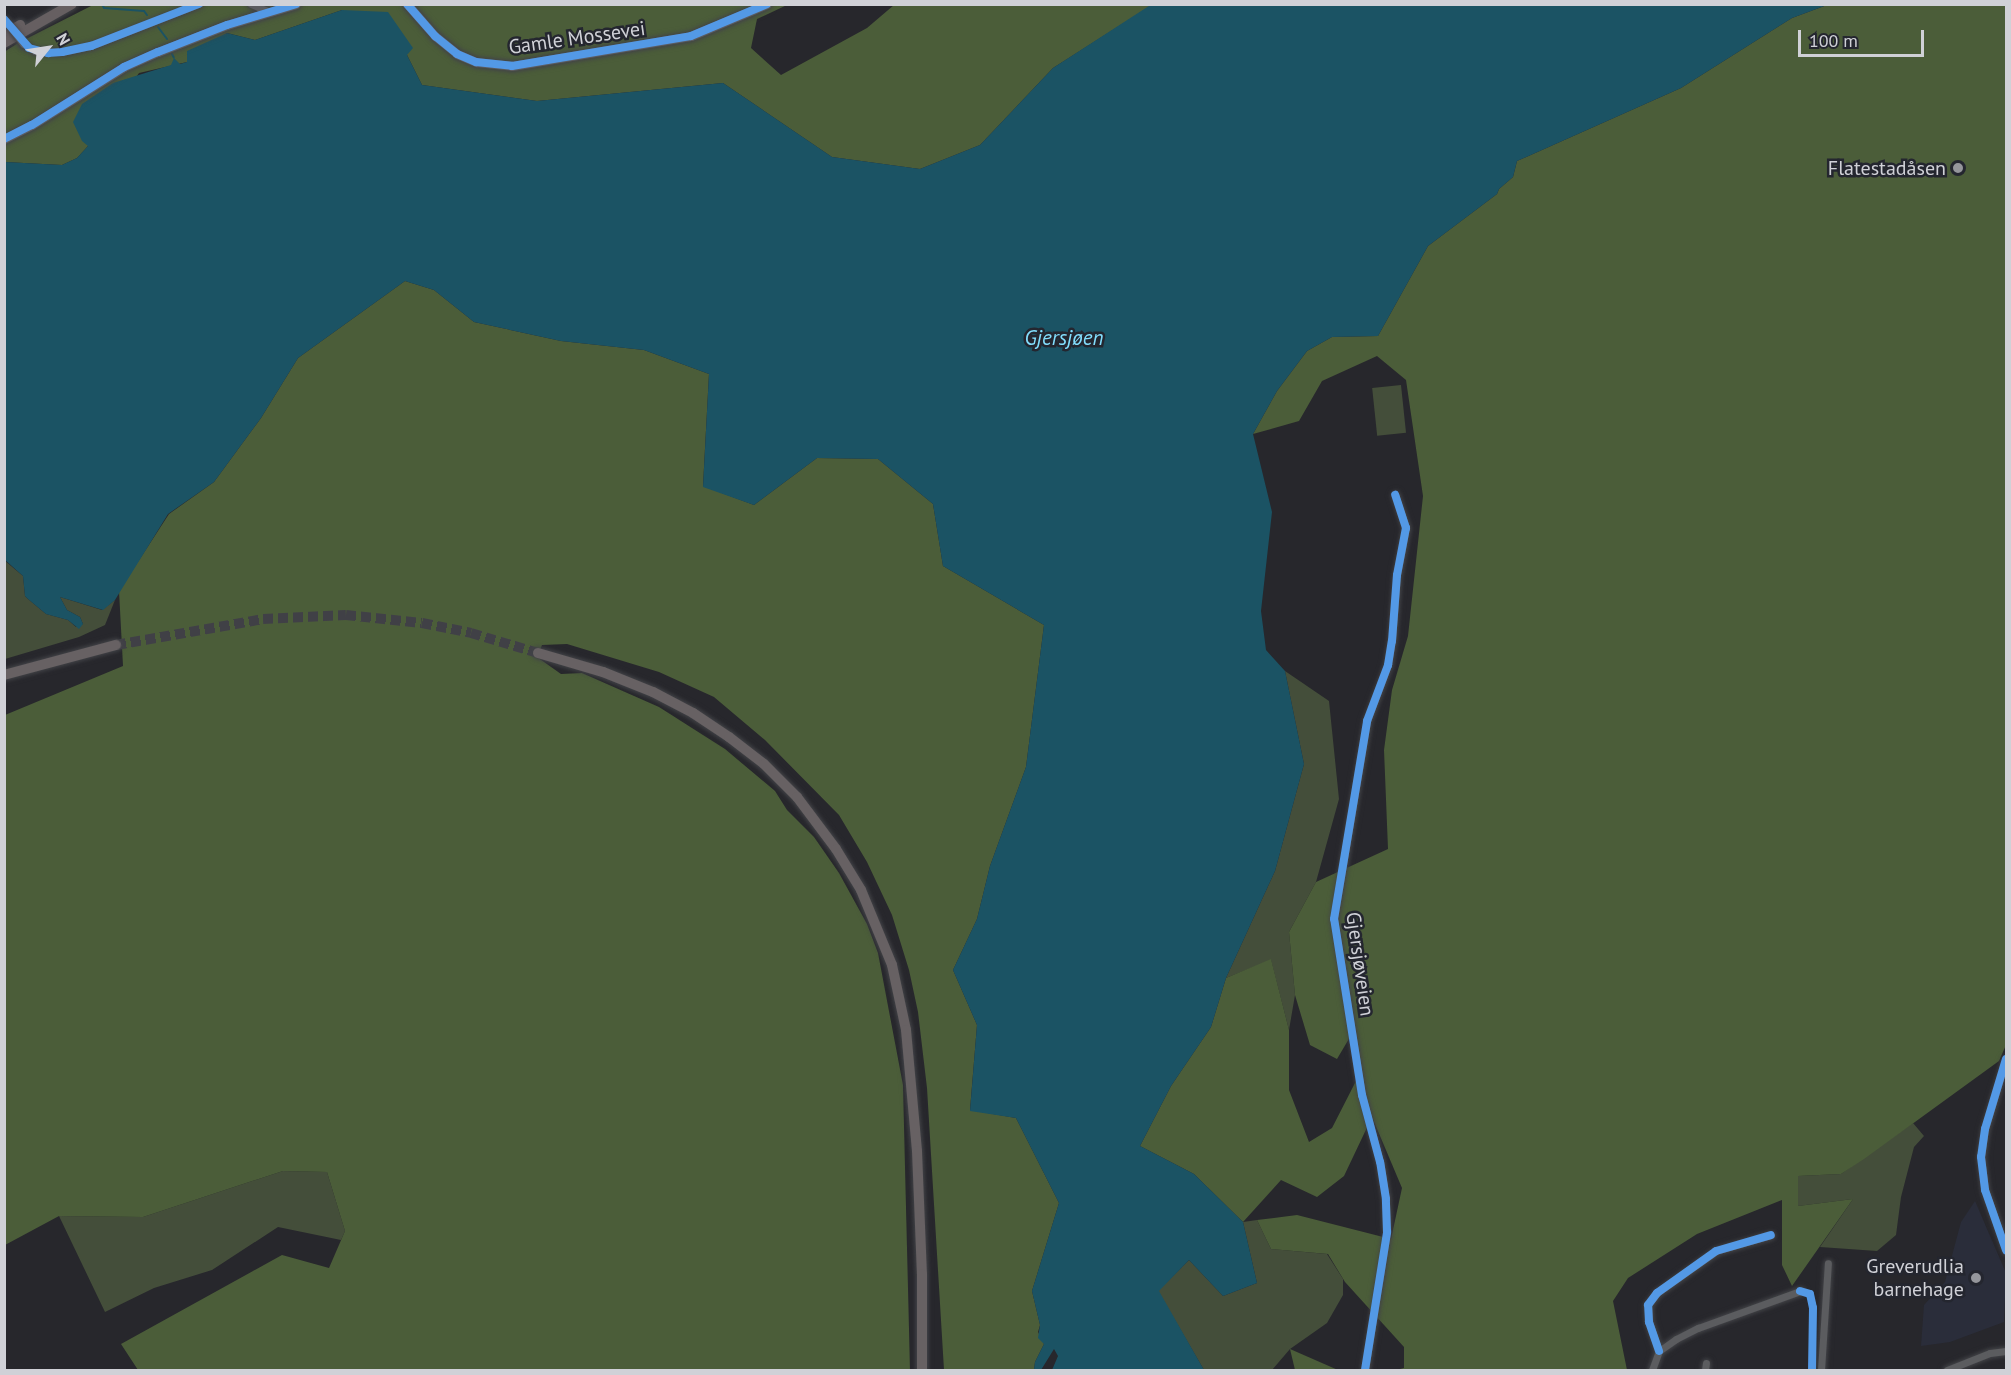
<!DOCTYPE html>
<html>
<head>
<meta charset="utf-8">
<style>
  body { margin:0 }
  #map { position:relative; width:2011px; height:1375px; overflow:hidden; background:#27272c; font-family:"PT Sans",sans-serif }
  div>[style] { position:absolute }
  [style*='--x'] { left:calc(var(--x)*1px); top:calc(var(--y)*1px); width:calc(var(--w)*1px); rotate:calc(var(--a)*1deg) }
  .built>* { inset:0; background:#2a2d3a }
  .green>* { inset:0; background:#444e3a; transform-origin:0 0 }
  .forest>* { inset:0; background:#4b5d39 }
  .water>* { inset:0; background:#1b5364 }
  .stream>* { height:2px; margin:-1px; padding:0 1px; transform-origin:1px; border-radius:1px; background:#1b5364 }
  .primary-tunnel>* { height:10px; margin-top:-5px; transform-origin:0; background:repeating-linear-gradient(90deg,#404046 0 10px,transparent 0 15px) }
  .roads { filter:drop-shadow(0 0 2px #424347) drop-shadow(0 0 2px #424347) }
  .minor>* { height:7px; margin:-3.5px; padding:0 3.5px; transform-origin:3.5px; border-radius:3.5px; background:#5b5c5f }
  .secondary>* { height:9px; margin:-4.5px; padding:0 4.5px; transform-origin:4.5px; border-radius:4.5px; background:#5b5c5f }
  .primary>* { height:10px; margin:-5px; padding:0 5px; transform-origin:5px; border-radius:5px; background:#676163 }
  .trunk>* { height:10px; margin:-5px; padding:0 5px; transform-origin:5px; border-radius:5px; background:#665f61 }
  .bridges { filter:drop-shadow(0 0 2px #424347) drop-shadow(0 0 2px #424347) }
  .minor-bridge>* { height:7px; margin:-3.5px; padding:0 3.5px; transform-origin:3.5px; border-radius:3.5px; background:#5b5c5f }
  .cycleway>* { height:8px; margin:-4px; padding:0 4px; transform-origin:4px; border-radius:4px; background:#5399e6 }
  .dots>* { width:16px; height:16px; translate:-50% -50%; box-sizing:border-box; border:3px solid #24262f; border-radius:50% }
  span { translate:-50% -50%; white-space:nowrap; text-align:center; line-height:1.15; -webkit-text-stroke:5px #24262f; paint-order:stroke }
  .street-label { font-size:20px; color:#d0d1d7 }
  .poi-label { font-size:20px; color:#d0d1d7 }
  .right { translate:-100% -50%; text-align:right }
  .water-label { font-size:21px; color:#82defd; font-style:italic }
  .frame { position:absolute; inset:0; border:6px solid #d0d1d7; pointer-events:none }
  .north { position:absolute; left:18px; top:18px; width:60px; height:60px; -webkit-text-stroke:4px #24262f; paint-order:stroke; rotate:60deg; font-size:16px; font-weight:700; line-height:24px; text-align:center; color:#d0d1d7 }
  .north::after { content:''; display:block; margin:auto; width:21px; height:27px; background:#d0d1d7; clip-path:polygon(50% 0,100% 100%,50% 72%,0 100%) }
  .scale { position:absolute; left:1798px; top:30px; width:126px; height:27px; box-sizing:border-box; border:3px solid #d0d1d7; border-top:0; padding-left:8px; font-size:18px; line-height:21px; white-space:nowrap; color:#d0d1d7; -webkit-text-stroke:4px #24262f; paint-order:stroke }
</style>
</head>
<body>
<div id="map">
  <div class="built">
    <i style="clip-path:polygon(1975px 1201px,2006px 1273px,2004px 1322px,1950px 1342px,1921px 1346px,1924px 1305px,1945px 1282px,1961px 1222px)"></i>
  </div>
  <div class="green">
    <i style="left:1401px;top:385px;width:48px;height:29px;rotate:84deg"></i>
    <i style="clip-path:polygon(4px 560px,23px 576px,25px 596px,28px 599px,46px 614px,68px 620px,76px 627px,83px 624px,80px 617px,67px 610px,60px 597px,102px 610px,115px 600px,105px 625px,79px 637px,5px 659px)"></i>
    <i style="clip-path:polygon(1285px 671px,1329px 701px,1339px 799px,1316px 882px,1289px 932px,1295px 995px,1289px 1030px,1271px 960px,1226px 978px,1275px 871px,1304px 764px)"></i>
    <i style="clip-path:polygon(1913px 1123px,1924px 1136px,1914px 1147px,1901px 1197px,1896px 1235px,1877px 1251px,1820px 1247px,1853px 1199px,1798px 1206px,1798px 1176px,1841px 1174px)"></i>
    <i style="clip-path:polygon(283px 1171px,327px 1172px,345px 1231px,341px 1240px,278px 1227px,212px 1270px,154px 1288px,105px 1312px,59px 1216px,143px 1217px)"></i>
    <i style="clip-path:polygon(1257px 1220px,1271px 1249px,1327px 1254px,1343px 1279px,1343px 1295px,1327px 1323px,1290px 1349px,1272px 1370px,1204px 1370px,1158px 1291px,1189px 1260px,1223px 1296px,1257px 1283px,1243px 1222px)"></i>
  </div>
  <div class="forest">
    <i style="clip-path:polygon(93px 5px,787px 5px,757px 19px,751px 48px,781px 75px,867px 28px,894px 5px,1152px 5px,1053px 68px,980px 145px,920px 169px,832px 157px,723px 83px,537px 101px,422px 85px,407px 55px,342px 10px,255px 40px,227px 33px,187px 62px,139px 73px,88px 146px,77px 158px,62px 165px,5px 162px,4px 52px,18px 43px)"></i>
    <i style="clip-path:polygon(1827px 5px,2006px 5px,2006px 1045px,1999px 1061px,1864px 1159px,1841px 1174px,1798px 1176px,1798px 1206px,1853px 1199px,1792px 1286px,1782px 1265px,1782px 1200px,1697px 1234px,1628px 1278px,1613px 1301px,1627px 1370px,1396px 1370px,1404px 1368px,1404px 1347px,1345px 1282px,1328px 1254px,1271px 1249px,1257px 1220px,1297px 1215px,1391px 1239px,1402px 1188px,1372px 1117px,1344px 1176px,1317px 1197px,1281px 1180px,1243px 1222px,1194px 1174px,1140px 1146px,1171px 1086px,1211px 1027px,1226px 978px,1271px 959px,1289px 1030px,1289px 1090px,1309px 1142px,1332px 1128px,1356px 1081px,1356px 1027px,1337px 1059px,1310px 1045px,1295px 995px,1289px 932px,1316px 882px,1388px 849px,1384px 750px,1392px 690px,1408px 636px,1423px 496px,1406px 380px,1377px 356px,1322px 381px,1299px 421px,1253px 434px,1277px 391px,1307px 351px,1332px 337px,1378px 336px,1428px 246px,1497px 194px,1499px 189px,1513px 177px,1517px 161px,1681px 88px,1792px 18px)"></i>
    <i style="clip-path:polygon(405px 281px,434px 290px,474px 322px,561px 341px,644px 350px,709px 374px,703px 486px,754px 505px,817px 458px,878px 459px,933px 504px,943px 566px,1044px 625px,1026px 767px,990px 866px,977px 919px,953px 970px,977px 1025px,970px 1110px,1016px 1118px,1059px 1203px,1032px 1291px,1040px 1325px,1038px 1332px,1044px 1344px,1035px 1362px,1034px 1370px,944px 1370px,927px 1088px,918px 1012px,909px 970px,892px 915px,867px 862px,839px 815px,765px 740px,714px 697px,659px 672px,567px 644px,542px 645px,537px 657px,561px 674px,582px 673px,659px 707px,725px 749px,775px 791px,787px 810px,814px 837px,839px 873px,867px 924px,878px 953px,903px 1085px,910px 1370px,138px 1370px,121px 1344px,282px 1255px,329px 1268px,345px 1231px,327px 1172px,283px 1171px,143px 1217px,59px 1216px,5px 1245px,5px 715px,123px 666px,119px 591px,169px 514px,214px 482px,261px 418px,298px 358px)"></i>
    <i style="clip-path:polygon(1290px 1349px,1338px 1370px,1295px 1370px)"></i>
  </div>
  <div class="water">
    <i style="clip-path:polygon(1152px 4px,1827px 5px,1792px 18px,1681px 88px,1517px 161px,1513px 177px,1499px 189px,1497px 194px,1428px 246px,1378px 336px,1332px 337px,1307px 351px,1277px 391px,1253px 434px,1272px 512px,1261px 611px,1266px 650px,1285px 671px,1304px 764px,1275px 871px,1226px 978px,1211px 1027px,1171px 1086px,1140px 1146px,1194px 1174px,1243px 1222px,1257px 1283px,1223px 1296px,1189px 1260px,1159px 1291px,1204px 1370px,1052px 1370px,1058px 1356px,1054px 1349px,1041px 1370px,1034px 1370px,1035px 1362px,1044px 1344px,1038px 1338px,1040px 1325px,1032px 1291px,1059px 1203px,1016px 1118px,970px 1111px,977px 1025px,953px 970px,977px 919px,990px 866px,1026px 767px,1044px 625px,943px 566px,933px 504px,878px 459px,817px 458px,754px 505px,703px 487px,709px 374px,644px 350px,561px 341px,474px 322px,434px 290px,405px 281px,298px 358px,261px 418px,214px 482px,168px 514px,115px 600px,103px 610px,60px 597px,67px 610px,80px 617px,83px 624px,79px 629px,68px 620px,46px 614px,28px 599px,25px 596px,23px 576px,5px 560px,5px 162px,62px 165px,77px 158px,88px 146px,82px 141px,73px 122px,82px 104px,113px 83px,171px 65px,174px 58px,180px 64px,187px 62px,187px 51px,227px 33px,255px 40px,342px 10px,388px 12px,413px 48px,407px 55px,422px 85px,537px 101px,723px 83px,832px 157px,920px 169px,980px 145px,1053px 68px)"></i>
  </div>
  <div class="stream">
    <i style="--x:102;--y:4;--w:4;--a:63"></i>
    <i style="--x:104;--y:8;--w:40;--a:4.3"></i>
    <i style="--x:144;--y:11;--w:5;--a:53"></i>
    <i style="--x:158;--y:27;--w:15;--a:53"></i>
    <i style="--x:172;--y:54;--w:4;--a:63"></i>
  </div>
  <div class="primary-tunnel">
    <i style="--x:116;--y:645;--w:149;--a:-10"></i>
    <i style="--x:263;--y:619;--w:83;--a:-2.8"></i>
    <i style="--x:346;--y:615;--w:76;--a:6"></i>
    <i style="--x:422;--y:623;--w:50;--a:11.5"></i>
    <i style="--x:471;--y:633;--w:70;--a:16.6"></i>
  </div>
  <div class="roads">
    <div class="minor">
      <i style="--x:251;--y:4;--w:21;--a:23"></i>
      <i style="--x:23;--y:44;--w:14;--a:30"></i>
      <i style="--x:35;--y:51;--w:27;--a:2"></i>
      <i style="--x:62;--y:52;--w:30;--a:-12"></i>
      <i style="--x:91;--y:46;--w:116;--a:-21.3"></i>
      <i style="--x:2006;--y:1059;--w:73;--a:106.7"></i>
      <i style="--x:1985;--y:1129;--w:28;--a:98"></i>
      <i style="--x:1981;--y:1157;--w:33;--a:83"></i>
      <i style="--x:1985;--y:1190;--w:64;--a:70.7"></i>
      <i style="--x:1659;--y:1351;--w:31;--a:-109"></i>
      <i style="--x:1649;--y:1322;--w:17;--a:-93"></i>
      <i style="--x:1648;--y:1305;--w:15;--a:-53"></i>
      <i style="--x:1657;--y:1293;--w:72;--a:-35.4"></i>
      <i style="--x:1716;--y:1251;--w:57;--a:-16.2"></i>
      <i style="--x:1365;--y:1370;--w:140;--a:-80.9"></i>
      <i style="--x:1387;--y:1232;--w:33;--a:-92"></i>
      <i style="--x:1386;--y:1199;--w:37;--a:-99"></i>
      <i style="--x:1380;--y:1162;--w:69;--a:-105"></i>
      <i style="--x:1362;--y:1095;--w:178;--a:-99"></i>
      <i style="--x:1334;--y:919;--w:201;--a:-80.5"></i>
      <i style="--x:1367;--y:721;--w:60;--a:-69.4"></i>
      <i style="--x:1388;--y:665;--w:24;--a:-81"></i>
      <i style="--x:1392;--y:641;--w:66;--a:-85.7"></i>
      <i style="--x:1397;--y:575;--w:48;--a:-79.2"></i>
      <i style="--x:1406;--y:528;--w:35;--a:-108"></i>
      <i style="--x:1652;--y:1370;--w:20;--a:-70"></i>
      <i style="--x:1659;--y:1351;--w:21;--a:-35"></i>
      <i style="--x:1676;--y:1339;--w:25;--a:-27"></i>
      <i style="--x:1698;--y:1328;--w:109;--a:-19.9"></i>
      <i style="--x:1705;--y:1370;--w:7;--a:-82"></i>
      <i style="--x:1821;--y:1370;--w:107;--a:-86.3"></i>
      <i style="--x:1947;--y:1370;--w:46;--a:-21.6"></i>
      <i style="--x:1990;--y:1353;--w:16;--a:-7"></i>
    </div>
    <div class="secondary">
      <i style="--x:407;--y:4;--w:43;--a:48.8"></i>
      <i style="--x:435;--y:36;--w:28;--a:39"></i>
      <i style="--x:457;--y:54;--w:21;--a:23"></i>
      <i style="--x:476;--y:62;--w:36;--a:6"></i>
      <i style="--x:512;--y:66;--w:181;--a:-9.5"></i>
      <i style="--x:691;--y:36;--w:82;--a:-22.8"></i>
      <i style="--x:4;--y:139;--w:31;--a:-27"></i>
      <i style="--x:32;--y:125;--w:109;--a:-32.2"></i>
      <i style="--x:124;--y:67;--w:37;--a:-24"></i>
      <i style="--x:158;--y:52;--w:74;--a:-21.4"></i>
      <i style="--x:227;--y:25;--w:72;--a:-16.9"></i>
    </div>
    <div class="primary">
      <i style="--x:538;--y:653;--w:68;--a:16.3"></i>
      <i style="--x:603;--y:672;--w:54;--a:21.8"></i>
      <i style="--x:653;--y:692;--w:45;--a:27.7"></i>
      <i style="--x:693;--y:713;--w:43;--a:33.7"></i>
      <i style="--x:729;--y:737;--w:44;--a:37.6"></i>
      <i style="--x:764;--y:764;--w:47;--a:45"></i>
      <i style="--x:797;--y:797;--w:65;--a:53.1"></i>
      <i style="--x:836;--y:849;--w:48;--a:58.6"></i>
      <i style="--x:861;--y:890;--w:81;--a:67.5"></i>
      <i style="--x:892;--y:965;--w:66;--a:77.8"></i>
      <i style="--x:906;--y:1030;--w:121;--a:84.8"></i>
      <i style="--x:917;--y:1151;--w:123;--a:87.7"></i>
      <i style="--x:922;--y:1274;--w:96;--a:90"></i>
      <i style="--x:4;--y:675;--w:116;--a:-15"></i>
    </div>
    <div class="trunk">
      <i style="--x:4;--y:35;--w:19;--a:-32"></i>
      <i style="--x:4;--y:43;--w:78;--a:-29.8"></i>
    </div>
  </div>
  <div class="bridges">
    <div class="minor-bridge">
      <i style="--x:5;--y:20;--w:30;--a:53"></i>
    </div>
  </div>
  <div class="cycleway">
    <i style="--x:407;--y:4;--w:43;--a:48.8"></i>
    <i style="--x:435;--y:36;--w:28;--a:39"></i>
    <i style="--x:457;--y:54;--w:21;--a:23"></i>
    <i style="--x:476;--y:62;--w:36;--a:6"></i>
    <i style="--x:512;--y:66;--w:181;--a:-9.5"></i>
    <i style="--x:691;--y:36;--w:82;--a:-22.8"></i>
    <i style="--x:4;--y:19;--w:38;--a:49"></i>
    <i style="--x:29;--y:48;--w:20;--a:15"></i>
    <i style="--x:48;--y:53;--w:14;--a:-4"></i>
    <i style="--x:62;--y:52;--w:30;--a:-12"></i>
    <i style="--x:91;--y:46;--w:116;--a:-21.3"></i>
    <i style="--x:4;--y:139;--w:31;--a:-27"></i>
    <i style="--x:32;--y:125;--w:109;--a:-32.2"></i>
    <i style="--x:124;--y:67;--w:37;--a:-24"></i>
    <i style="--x:158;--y:52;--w:74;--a:-21.4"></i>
    <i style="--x:227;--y:25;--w:72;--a:-16.9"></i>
    <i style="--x:2006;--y:1059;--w:73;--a:106.7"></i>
    <i style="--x:1985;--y:1129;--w:28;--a:98"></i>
    <i style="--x:1981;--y:1157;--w:33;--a:83"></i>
    <i style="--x:1985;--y:1190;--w:64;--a:70.7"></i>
    <i style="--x:1800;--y:1291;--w:10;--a:17"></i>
    <i style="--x:1810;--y:1294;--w:14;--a:78"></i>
    <i style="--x:1813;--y:1308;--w:62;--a:90.9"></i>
    <i style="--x:1659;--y:1351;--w:31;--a:-109"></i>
    <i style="--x:1649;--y:1322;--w:17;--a:-93"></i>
    <i style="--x:1648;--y:1305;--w:15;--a:-53"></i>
    <i style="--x:1657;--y:1293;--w:72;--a:-35.4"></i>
    <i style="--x:1716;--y:1251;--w:57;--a:-16.2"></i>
    <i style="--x:1365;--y:1370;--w:140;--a:-80.9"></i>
    <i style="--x:1387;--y:1232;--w:33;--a:-92"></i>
    <i style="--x:1386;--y:1199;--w:37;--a:-99"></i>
    <i style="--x:1380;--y:1162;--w:69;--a:-105"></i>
    <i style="--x:1362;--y:1095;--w:178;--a:-99"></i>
    <i style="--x:1334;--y:919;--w:201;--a:-80.5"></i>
    <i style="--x:1367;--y:721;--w:60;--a:-69.4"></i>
    <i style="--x:1388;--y:665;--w:24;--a:-81"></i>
    <i style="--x:1392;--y:641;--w:66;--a:-85.7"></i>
    <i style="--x:1397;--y:575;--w:48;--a:-79.2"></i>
    <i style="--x:1406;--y:528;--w:35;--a:-108"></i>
  </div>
  <div class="dots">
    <i style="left:1958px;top:168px;background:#95969b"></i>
    <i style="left:1976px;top:1278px;background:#95969b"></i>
  </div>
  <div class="street-label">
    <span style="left:577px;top:38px;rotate:-8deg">Gamle Mossevei</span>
    <span style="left:1360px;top:964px;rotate:82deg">Gjersjøveien</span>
  </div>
  <div class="poi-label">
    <span class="right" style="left:1946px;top:168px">Flatestadåsen</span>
    <span class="right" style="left:1964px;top:1278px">Greverudlia<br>barnehage</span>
  </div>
  <div class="water-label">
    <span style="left:1064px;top:338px">Gjersjøen</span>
  </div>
  <div class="frame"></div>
  <div class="north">N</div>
  <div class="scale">100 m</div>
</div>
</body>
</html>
